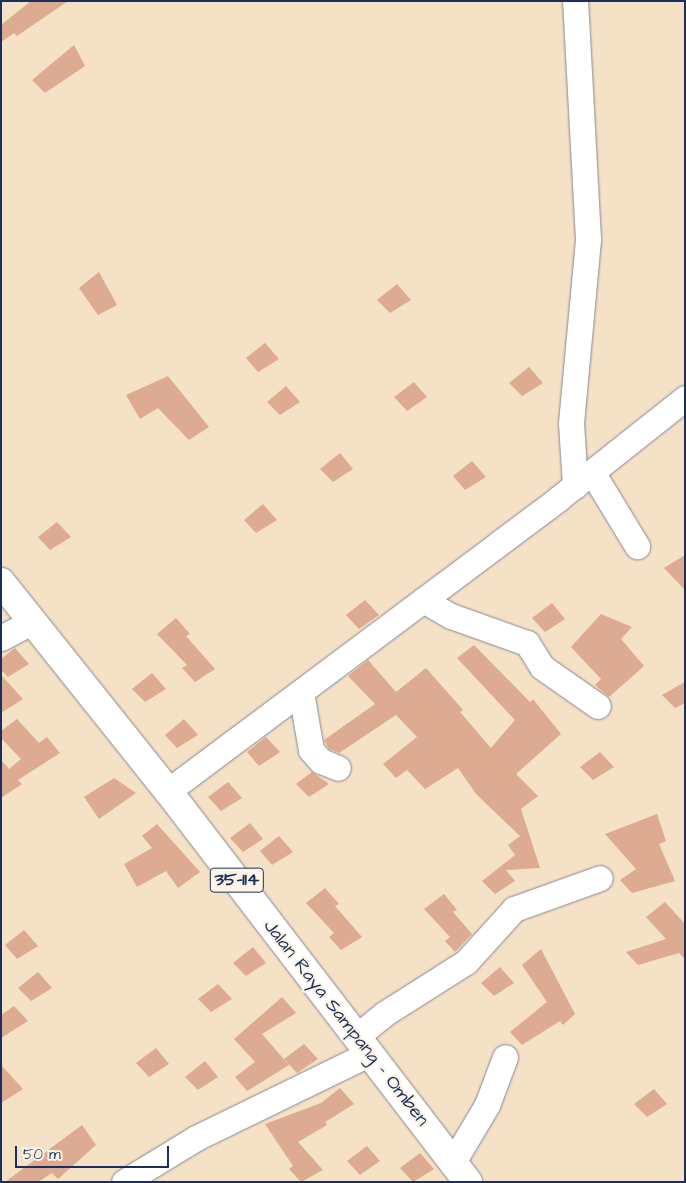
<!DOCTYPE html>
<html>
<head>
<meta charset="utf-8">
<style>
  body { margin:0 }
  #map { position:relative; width:686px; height:1183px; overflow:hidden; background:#f5e1c5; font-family:"Architects Daughter",sans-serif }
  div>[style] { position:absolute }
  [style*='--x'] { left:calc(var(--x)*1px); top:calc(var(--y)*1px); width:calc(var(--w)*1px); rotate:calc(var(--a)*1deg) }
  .building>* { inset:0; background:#ddaa92 }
  .roads { filter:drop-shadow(0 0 1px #888892) drop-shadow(0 0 1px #888892) }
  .minor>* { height:25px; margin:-12.5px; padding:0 12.5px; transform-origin:12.5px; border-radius:12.5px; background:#fff }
  .major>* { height:28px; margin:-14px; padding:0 14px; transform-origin:14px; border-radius:14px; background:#fff }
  span { translate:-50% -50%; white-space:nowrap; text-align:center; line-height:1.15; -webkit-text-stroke:4.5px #fcf5e5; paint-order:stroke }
  .shield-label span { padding:1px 4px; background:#fcf5e5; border:1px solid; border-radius:4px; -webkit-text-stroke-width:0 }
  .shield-label { font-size:18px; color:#1b2f5e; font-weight:700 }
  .street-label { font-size:19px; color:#1b2f5e }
  .frame { position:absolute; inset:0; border:2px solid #1b2f5e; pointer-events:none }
  .scale { position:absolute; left:15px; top:1146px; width:154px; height:22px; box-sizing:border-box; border:2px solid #1b2f5e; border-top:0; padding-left:6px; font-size:15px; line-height:18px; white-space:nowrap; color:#1b2f5e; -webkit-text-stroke:4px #fcf5e5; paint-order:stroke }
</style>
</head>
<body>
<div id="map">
  <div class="building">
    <i style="clip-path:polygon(31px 1px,68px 1px,17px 36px,14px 33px,1px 42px,1px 25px)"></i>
    <i style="clip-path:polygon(74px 45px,85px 66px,45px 93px,32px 80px)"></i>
    <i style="clip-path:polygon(99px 272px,117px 305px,98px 315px,79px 288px)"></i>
    <i style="clip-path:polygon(397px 284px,411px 300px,390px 313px,377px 300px)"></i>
    <i style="clip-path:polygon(265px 343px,279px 359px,258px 372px,246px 358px)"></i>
    <i style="clip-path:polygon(529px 367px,543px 383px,522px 396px,509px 383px)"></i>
    <i style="clip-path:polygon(168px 376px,209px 427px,189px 440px,158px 408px,140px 419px,126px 395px)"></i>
    <i style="clip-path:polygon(414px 382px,427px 397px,407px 411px,394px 397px)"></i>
    <i style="clip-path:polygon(286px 386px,300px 402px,280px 415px,267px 402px)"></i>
    <i style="clip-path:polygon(340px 453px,353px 469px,333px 482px,320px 469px)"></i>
    <i style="clip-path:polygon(472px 461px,486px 477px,465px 490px,453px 476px)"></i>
    <i style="clip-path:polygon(263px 504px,277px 520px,256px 533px,244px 520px)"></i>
    <i style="clip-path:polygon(57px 522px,71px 537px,50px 550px,38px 537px)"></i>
    <i style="clip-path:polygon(685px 555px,685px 590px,664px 568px)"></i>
    <i style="clip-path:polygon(365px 600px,379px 615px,359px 629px,346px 615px)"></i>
    <i style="clip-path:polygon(552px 603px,565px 619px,545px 632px,532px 618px)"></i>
    <i style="clip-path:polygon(601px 614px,632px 627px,621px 639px,644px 666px,609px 697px,595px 685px,601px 679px,571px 647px)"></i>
    <i style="clip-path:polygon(176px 618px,190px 634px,186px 636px,215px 669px,195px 682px,182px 668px,187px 665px,157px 634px)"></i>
    <i style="clip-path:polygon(474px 645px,530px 702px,533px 699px,561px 734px,516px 774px,538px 796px,521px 809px,540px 868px,506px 870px,515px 881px,495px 894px,482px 881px,515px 855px,508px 845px,520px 836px,476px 794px,458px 768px,425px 789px,407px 770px,396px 778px,383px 764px,417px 737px,396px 715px,339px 753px,329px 749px,324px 740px,375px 704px,348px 676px,368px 660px,396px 692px,426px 668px,463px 710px,460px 712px,491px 748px,515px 720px,457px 658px)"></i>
    <i style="clip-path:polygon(15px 648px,29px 664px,8px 677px,1px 670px,1px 659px)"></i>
    <i style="clip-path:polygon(152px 673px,166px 689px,145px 702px,132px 689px)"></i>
    <i style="clip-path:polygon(1px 675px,23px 699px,1px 713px)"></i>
    <i style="clip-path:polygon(685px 682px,685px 703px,675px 708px,662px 695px)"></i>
    <i style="clip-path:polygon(17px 719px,39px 743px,47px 737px,60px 753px,18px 780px,22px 784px,1px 798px,1px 760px,9px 769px,21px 759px,1px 738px,1px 731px)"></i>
    <i style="clip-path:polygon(184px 719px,198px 735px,177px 748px,165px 735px)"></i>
    <i style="clip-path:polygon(266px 737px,280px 752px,259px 766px,247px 752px)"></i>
    <i style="clip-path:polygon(600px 752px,614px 767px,593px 780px,580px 767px)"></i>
    <i style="clip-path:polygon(312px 772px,329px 784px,309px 797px,296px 784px)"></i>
    <i style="clip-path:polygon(114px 778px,136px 793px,99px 819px,84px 797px)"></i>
    <i style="clip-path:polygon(228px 782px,242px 798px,221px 811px,208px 797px)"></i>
    <i style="clip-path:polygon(657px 814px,666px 841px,659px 844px,675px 881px,632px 893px,620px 880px,636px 869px,605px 834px)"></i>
    <i style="clip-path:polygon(250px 823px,263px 839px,243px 852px,230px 838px)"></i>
    <i style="clip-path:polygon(157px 824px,200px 872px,178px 888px,166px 871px,137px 887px,124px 864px,152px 848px,142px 836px)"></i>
    <i style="clip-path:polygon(279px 836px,293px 852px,272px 865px,260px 851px)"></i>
    <i style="clip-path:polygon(325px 888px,339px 904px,335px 906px,362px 937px,341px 950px,329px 937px,334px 933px,306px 903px)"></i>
    <i style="clip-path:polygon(444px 894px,457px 910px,453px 912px,472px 934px,455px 952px,445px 941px,450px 937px,424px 909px)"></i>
    <i style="clip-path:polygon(665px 902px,685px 924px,685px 959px,679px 953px,638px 965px,626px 952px,666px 939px,646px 917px)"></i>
    <i style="clip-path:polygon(24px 930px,38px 946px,17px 959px,5px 945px)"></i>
    <i style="clip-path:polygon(253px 947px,266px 963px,246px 976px,233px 963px)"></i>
    <i style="clip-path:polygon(541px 949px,575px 1014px,563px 1025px,560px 1021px,522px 1045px,510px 1032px,547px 1002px,522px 965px)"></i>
    <i style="clip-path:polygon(500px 967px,514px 983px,494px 996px,481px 983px)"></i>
    <i style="clip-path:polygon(38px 972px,52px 988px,31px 1001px,18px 988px)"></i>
    <i style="clip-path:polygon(218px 984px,232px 999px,211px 1012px,198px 999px)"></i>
    <i style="clip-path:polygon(282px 997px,296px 1013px,262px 1034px,289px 1065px,247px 1091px,235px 1077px,255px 1062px,234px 1039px)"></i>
    <i style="clip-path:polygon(14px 1006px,28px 1021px,1px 1038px,1px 1015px)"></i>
    <i style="clip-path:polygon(304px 1044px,318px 1059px,297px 1073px,284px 1059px)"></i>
    <i style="clip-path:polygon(156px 1048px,169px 1064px,149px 1077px,136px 1063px)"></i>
    <i style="clip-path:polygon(205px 1061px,218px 1077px,198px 1090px,185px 1077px)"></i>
    <i style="clip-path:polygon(1px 1065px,23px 1089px,1px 1103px)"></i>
    <i style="clip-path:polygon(340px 1088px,354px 1104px,325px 1122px,327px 1125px,298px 1142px,323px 1170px,301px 1182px,289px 1169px,293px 1166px,265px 1124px,321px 1103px)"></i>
    <i style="clip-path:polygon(654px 1089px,667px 1104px,647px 1117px,634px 1104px)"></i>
    <i style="clip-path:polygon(82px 1125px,96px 1145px,58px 1179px,52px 1173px,38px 1182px,5px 1182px)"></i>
    <i style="clip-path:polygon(367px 1146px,380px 1161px,360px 1175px,347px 1161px)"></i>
    <i style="clip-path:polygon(420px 1153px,434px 1169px,413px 1182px,400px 1168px)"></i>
  </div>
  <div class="roads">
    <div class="minor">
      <i style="--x:592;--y:472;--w:87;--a:58.7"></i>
      <i style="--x:575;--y:486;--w:63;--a:-93.6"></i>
      <i style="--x:571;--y:423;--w:185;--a:-84.7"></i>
      <i style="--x:588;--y:239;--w:238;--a:-93.1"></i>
      <i style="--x:423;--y:600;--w:32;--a:30"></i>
      <i style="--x:451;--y:616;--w:81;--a:19.6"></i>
      <i style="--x:527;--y:643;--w:28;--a:58"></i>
      <i style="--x:542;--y:667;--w:68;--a:34.9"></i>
      <i style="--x:1;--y:638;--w:34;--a:-28"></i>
      <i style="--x:301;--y:692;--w:59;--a:80.2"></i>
      <i style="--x:311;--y:750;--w:15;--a:48"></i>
      <i style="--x:321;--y:761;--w:18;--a:22"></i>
      <i style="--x:168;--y:791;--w:489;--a:-36.8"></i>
      <i style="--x:559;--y:498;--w:161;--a:-38.4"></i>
      <i style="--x:357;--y:1036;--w:35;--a:-39"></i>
      <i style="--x:384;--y:1014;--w:97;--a:-32.4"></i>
      <i style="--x:466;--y:962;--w:72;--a:-47.8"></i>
      <i style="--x:514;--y:909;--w:91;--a:-19.8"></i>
      <i style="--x:453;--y:1162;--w:66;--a:-59.2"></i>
      <i style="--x:487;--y:1105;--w:51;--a:-69.4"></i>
      <i style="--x:124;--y:1182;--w:84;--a:-31.4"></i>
      <i style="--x:196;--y:1138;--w:194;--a:-26"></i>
    </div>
    <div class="major">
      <i style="--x:1;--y:582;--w:268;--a:51.4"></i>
      <i style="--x:168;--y:791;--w:493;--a:52.5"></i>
    </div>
  </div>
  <div class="shield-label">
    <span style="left:237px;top:880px">35-114</span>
  </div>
  <div class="street-label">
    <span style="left:346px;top:1023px;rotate:52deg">Jalan Raya Sampang - Omben</span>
  </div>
  <div class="frame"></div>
  <div class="scale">50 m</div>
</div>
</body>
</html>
